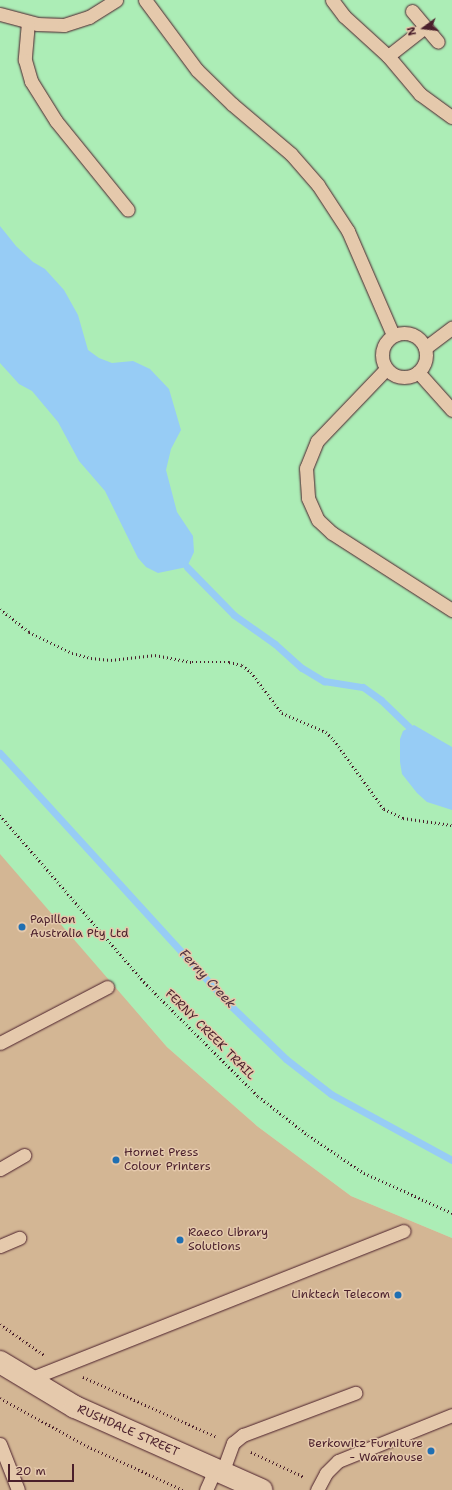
<!DOCTYPE html>
<html>
<head>
<meta charset="utf-8">
<style>
  body { margin:0 }
  #map { position:relative; width:452px; height:1490px; overflow:hidden; background:#e1c5a3; font-family:"Shantell Sans",sans-serif }
  div>[style] { position:absolute }
  [style*='--x'] { left:calc(var(--x)*1px); top:calc(var(--y)*1px); width:calc(var(--w)*1px); rotate:calc(var(--a)*1deg) }
  .built>* { inset:0; background:#d3b694 }
  .green>* { inset:0; background:#acedb6 }
  .water>* { inset:0; background:#97ccf5 }
  .stream>* { height:7px; margin:-3.5px; padding:0 3.5px; transform-origin:3.5px; border-radius:3.5px; background:#97ccf5 }
  .path>* { height:2.5px; margin-top:-1.25px; transform-origin:0; background:repeating-linear-gradient(90deg,#4a1f2b 0 1px,transparent 0 4px) }
  .roads { filter:drop-shadow(0 0 1px #4a1f2b) drop-shadow(0 0 1px #4a1f2b) }
  .service>* { height:13px; margin:-6.5px; padding:0 6.5px; transform-origin:6.5px; border-radius:6.5px; background:#e5c9ac }
  .service>.ring { margin:-6.5px; padding:0; box-sizing:content-box; background:none; border:13px solid #e5c9ac; border-radius:50% }
  .minor>* { height:22px; margin:-11px; padding:0 11px; transform-origin:11px; border-radius:11px; background:#e5c9ac }
  .dots>* { width:11px; height:11px; translate:-50% -50%; box-sizing:border-box; border:2px solid #e5c9ac; border-radius:50% }
  span { translate:-50% -50%; white-space:nowrap; text-align:center; line-height:1.15; -webkit-text-stroke:3px #e5c9ac; paint-order:stroke }
  .poi-label { font-size:12px; color:#4a1f2b }
  .left { translate:0 -50%; text-align:left }
  .right { translate:-100% -50%; text-align:right }
  .street-label { font-size:12px; color:#4a1f2b }
  .water-label { font-size:13px; color:#52303f; font-style:italic }
  .north { position:absolute; left:404px; top:8px; width:40px; height:40px; -webkit-text-stroke:3px #e5c9ac; paint-order:stroke; rotate:255deg; font-size:11px; font-weight:700; line-height:16px; text-align:center; color:#4a1f2b }
  .north::after { content:''; display:block; margin:auto; width:14px; height:18px; background:#4a1f2b; clip-path:polygon(50% 0,100% 100%,50% 72%,0 100%) }
  .scale { position:absolute; left:8px; top:1464px; width:66px; height:18px; box-sizing:border-box; border:2px solid #4a1f2b; border-top:0; padding-left:5px; font-size:12px; line-height:14px; white-space:nowrap; color:#4a1f2b; -webkit-text-stroke:3px #e5c9ac; paint-order:stroke }
</style>
</head>
<body>
<div id="map">
  <div class="built">
    <i style="clip-path:polygon(0 851px,167px 1047px,257px 1126px,351px 1196px,452px 1238px,452px 1490px,0 1490px)"></i>
  </div>
  <div class="green">
    <i style="clip-path:polygon(0 0,452px 0,452px 1238px,351px 1196px,257px 1126px,167px 1047px,0 854px)"></i>
  </div>
  <div class="water">
    <i style="clip-path:polygon(0 226px,16px 246px,33px 262px,45px 269px,64px 290px,78px 315px,88px 350px,99px 358px,112px 363px,133px 361px,150px 369px,169px 389px,181px 430px,171px 449px,166px 470px,177px 512px,193px 536px,194px 552px,187px 567px,158px 573px,146px 567px,138px 558px,105px 491px,79px 461px,58px 422px,32px 391px,19px 384px,0 363px)"></i>
    <i style="clip-path:polygon(414px 725px,452px 747px,452px 810px,427px 802px,417px 793px,402px 774px,400px 762px,400px 739px,403px 731px)"></i>
  </div>
  <div class="stream">
    <i style="--x:187;--y:567;--w:67;--a:45.6"></i>
    <i style="--x:234;--y:615;--w:50;--a:35.3"></i>
    <i style="--x:275;--y:644;--w:36;--a:42"></i>
    <i style="--x:302;--y:668;--w:26;--a:31"></i>
    <i style="--x:324;--y:681;--w:39;--a:9"></i>
    <i style="--x:363;--y:687;--w:22;--a:36"></i>
    <i style="--x:381;--y:700;--w:39;--a:44"></i>
    <i style="--x:0;--y:753;--w:343;--a:47.6"></i>
    <i style="--x:231;--y:1006;--w:76;--a:43.9"></i>
    <i style="--x:286;--y:1059;--w:57;--a:37.9"></i>
    <i style="--x:331;--y:1094;--w:138;--a:28.6"></i>
  </div>
  <div class="path">
    <i style="--x:0;--y:609;--w:37;--a:38"></i>
    <i style="--x:29;--y:632;--w:48;--a:26"></i>
    <i style="--x:72;--y:653;--w:20;--a:15"></i>
    <i style="--x:91;--y:658;--w:20;--a:6"></i>
    <i style="--x:111;--y:660;--w:44;--a:-6.5"></i>
    <i style="--x:155;--y:655;--w:38;--a:11"></i>
    <i style="--x:192;--y:662;--w:37;--a:0"></i>
    <i style="--x:229;--y:662;--w:13;--a:13"></i>
    <i style="--x:242;--y:665;--w:11;--a:38"></i>
    <i style="--x:251;--y:672;--w:51;--a:52.9"></i>
    <i style="--x:282;--y:713;--w:48;--a:23.4"></i>
    <i style="--x:326;--y:732;--w:11;--a:45"></i>
    <i style="--x:334;--y:740;--w:85;--a:54.1"></i>
    <i style="--x:384;--y:809;--w:21;--a:25"></i>
    <i style="--x:403;--y:818;--w:49;--a:8.1"></i>
    <i style="--x:0;--y:815;--w:221;--a:49.2"></i>
    <i style="--x:144;--y:982;--w:161;--a:45"></i>
    <i style="--x:258;--y:1096;--w:63;--a:38"></i>
    <i style="--x:308;--y:1135;--w:68;--a:34.2"></i>
    <i style="--x:364;--y:1173;--w:97;--a:24.4"></i>
    <i style="--x:0;--y:1324;--w:54;--a:35.2"></i>
    <i style="--x:83;--y:1377;--w:147;--a:24.1"></i>
    <i style="--x:0;--y:1398;--w:104;--a:28.8"></i>
    <i style="--x:91;--y:1448;--w:101;--a:24.5"></i>
    <i style="--x:251;--y:1452;--w:59;--a:25.3"></i>
  </div>
  <div class="roads">
    <div class="service">
      <i style="--x:145;--y:0;--w:87;--a:53.4"></i>
      <i style="--x:197;--y:70;--w:49;--a:44.2"></i>
      <i style="--x:232;--y:104;--w:77;--a:40.3"></i>
      <i style="--x:291;--y:154;--w:41;--a:48.9"></i>
      <i style="--x:318;--y:185;--w:55;--a:56.9"></i>
      <i style="--x:348;--y:231;--w:113;--a:66.6"></i>
      <i style="--x:332;--y:0;--w:20;--a:53"></i>
      <i style="--x:344;--y:16;--w:59;--a:42.3"></i>
      <i style="--x:388;--y:56;--w:50;--a:49.9"></i>
      <i style="--x:420;--y:94;--w:39;--a:36"></i>
      <i style="--x:412;--y:11;--w:40;--a:50"></i>
      <i style="--x:0;--y:14;--w:38;--a:15"></i>
      <i style="--x:37;--y:24;--w:27;--a:2"></i>
      <i style="--x:64;--y:25;--w:26;--a:-18"></i>
      <i style="--x:89;--y:17;--w:32;--a:-32"></i>
      <i style="--x:28;--y:22;--w:38;--a:95"></i>
      <i style="--x:25;--y:60;--w:22;--a:74"></i>
      <i style="--x:31;--y:81;--w:47;--a:58"></i>
      <i style="--x:56;--y:121;--w:114;--a:51"></i>
      <i style="--x:388;--y:56;--w:47;--a:-38.1"></i>
      <i class="ring" style="left:382px;top:333px;width:31px;height:31px"></i>
      <i style="--x:425;--y:348;--w:34;--a:-37"></i>
      <i style="--x:386;--y:369;--w:100;--a:133.8"></i>
      <i style="--x:317;--y:441;--w:29;--a:112"></i>
      <i style="--x:306;--y:468;--w:30;--a:86"></i>
      <i style="--x:308;--y:498;--w:24;--a:66"></i>
      <i style="--x:318;--y:520;--w:19;--a:43"></i>
      <i style="--x:332;--y:533;--w:143;--a:32.7"></i>
      <i style="--x:418;--y:372;--w:51;--a:48.2"></i>
      <i style="--x:0;--y:1043;--w:121;--a:-27.6"></i>
      <i style="--x:0;--y:1169;--w:28;--a:-30"></i>
      <i style="--x:0;--y:1246;--w:21;--a:-23"></i>
      <i style="--x:27;--y:1380;--w:405;--a:-21.6"></i>
      <i style="--x:0;--y:1444;--w:49;--a:68.6"></i>
      <i style="--x:222;--y:1473;--w:32;--a:-70"></i>
      <i style="--x:233;--y:1443;--w:13;--a:-39"></i>
      <i style="--x:243;--y:1435;--w:120;--a:-20.6"></i>
      <i style="--x:206;--y:1490;--w:22;--a:-66"></i>
      <i style="--x:317;--y:1490;--w:19;--a:-62"></i>
      <i style="--x:326;--y:1473;--w:17;--a:-45"></i>
      <i style="--x:338;--y:1461;--w:123;--a:-22"></i>
    </div>
    <div class="minor">
      <i style="--x:0;--y:1362;--w:87;--a:31"></i>
      <i style="--x:75;--y:1407;--w:204;--a:24"></i>
    </div>
  </div>
  <div class="dots">
    <i style="left:22px;top:927px;background:#1f6fb2"></i>
    <i style="left:116px;top:1160px;background:#1f6fb2"></i>
    <i style="left:180px;top:1240px;background:#1f6fb2"></i>
    <i style="left:398px;top:1295px;background:#1f6fb2"></i>
    <i style="left:431px;top:1451px;background:#1f6fb2"></i>
  </div>
  <div class="poi-label">
    <span class="left" style="left:30px;top:927px">Papillon<br>Australia Pty Ltd</span>
    <span class="left" style="left:124px;top:1160px">Hornet Press<br>Colour Printers</span>
    <span class="left" style="left:188px;top:1240px">Raeco Library<br>Solutions</span>
    <span class="right" style="left:390px;top:1295px">Linktech Telecom</span>
    <span class="right" style="left:423px;top:1451px">Berkowitz Furniture<br>- Warehouse</span>
  </div>
  <div class="street-label">
    <span style="left:210px;top:1035px;rotate:45deg">FERNY CREEK TRAIL</span>
    <span style="left:128px;top:1431px;rotate:24deg">RUSHDALE STREET</span>
  </div>
  <div class="water-label">
    <span style="left:207px;top:979px;rotate:47deg">Ferny Creek</span>
  </div>
  <div class="north">N</div>
  <div class="scale">20 m</div>
</div>
</body>
</html>
